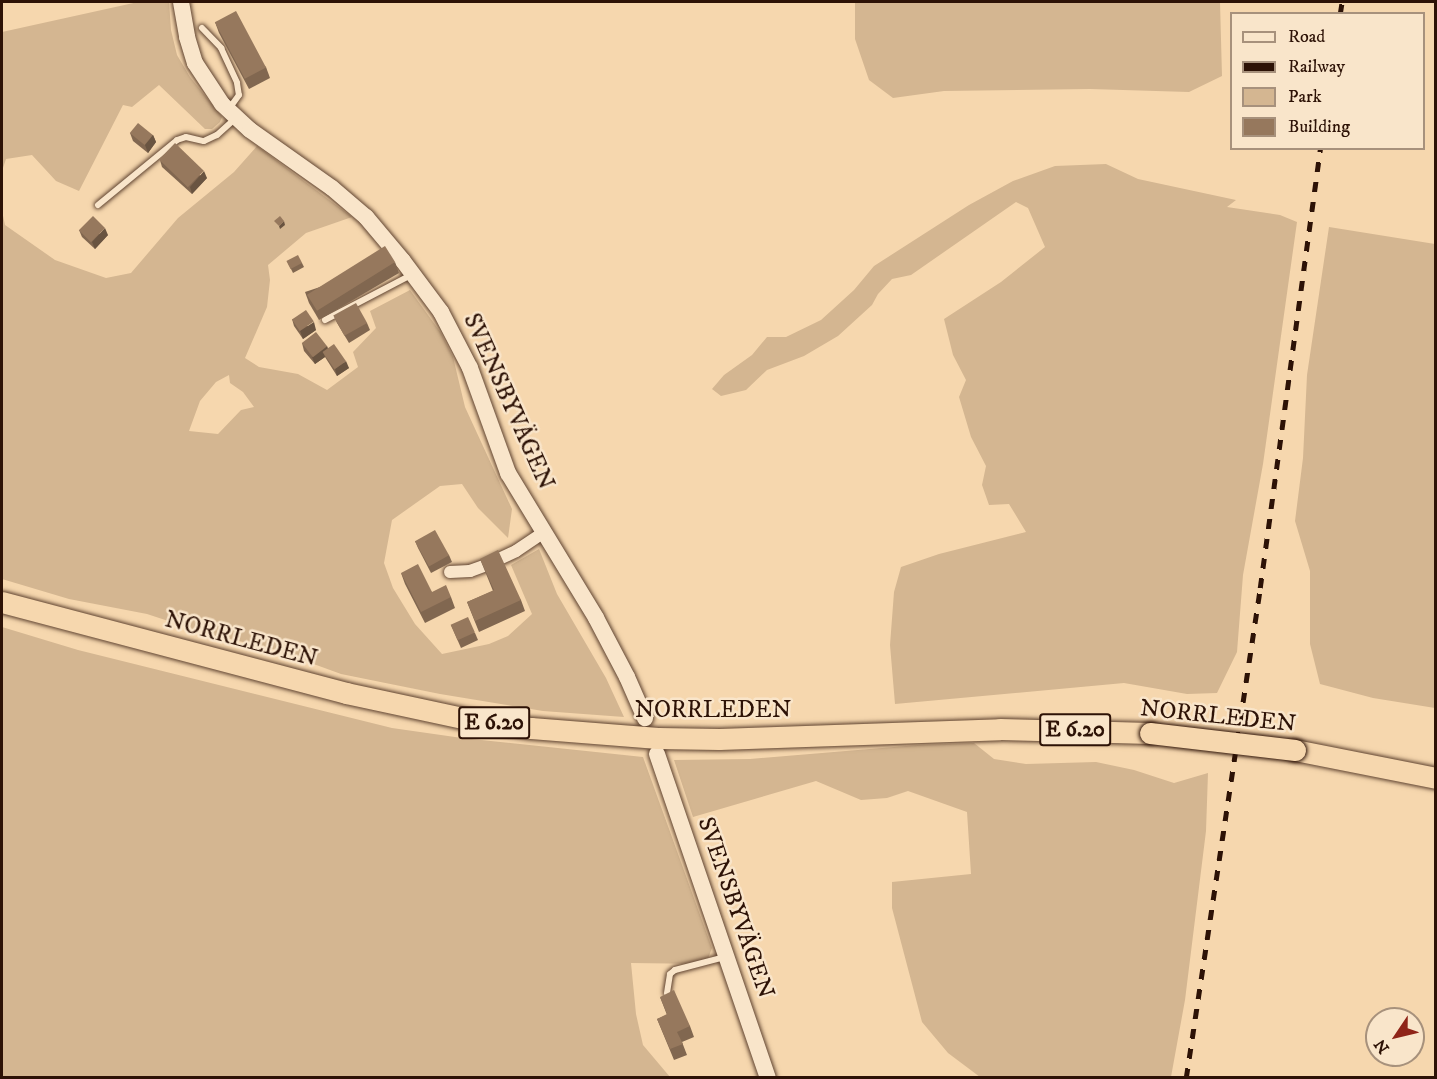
<!DOCTYPE html>
<html>
<head>
<meta charset="utf-8">
<style>
  body { margin:0 }
  #map { position:relative; width:1437px; height:1079px; overflow:hidden; background:#f6d7ae; font-family:"IM FELL DW Pica",serif }
  div>[style] { position:absolute }
  [style*='--x'] { left:calc(var(--x)*1px); top:calc(var(--y)*1px); width:calc(var(--w)*1px); rotate:calc(var(--a)*1deg) }
  .green>* { inset:0; background:#d4b691 }
  .roads { filter:drop-shadow(0 0 2px #5f4330) drop-shadow(0 0 2px #5f4330) }
  .lane>* { height:6px; margin:-3px; padding:0 3px; transform-origin:3px; border-radius:3px; background:#f9e5ca }
  .street>* { height:12px; margin:-6px; padding:0 6px; transform-origin:6px; border-radius:6px; background:#f9e5ca }
  .secondary>* { height:16px; margin:-8px; padding:0 8px; transform-origin:8px; border-radius:8px; background:#f9e5ca }
  .highway>* { height:21px; margin:-10.5px; padding:0 10.5px; transform-origin:10.5px; border-radius:10.5px; background:#f6d7ae }
  .rail>* { height:4.5px; margin-top:-2.25px; transform-origin:0; background:repeating-linear-gradient(90deg,#2d1206 0 10px,transparent 0 20px) }
  .bridges { filter:drop-shadow(0 0 2px #2d1206) drop-shadow(0 0 2px #2d1206) }
  .highway-bridge>* { height:21px; margin:-10.5px; padding:0 10.5px; transform-origin:10.5px; border-radius:10.5px; background:#f6d7ae }
  .wall>* { inset:0; background:#816750 }
  .shaded-wall>* { inset:0; background:#695441 }
  .building>* { inset:0; background:#96785d; transform-origin:0 0 }
  span { translate:-50% -50%; white-space:nowrap; text-align:center; line-height:1.15; -webkit-text-stroke:5px #f9e5ca; paint-order:stroke }
  .shield-label span { padding:2px 4px; background:#f9e5ca; border:2px solid; border-radius:4px; -webkit-text-stroke-width:0 }
  .shield-label { font-size:22px; color:#2d1206; font-weight:700 }
  .street-label { font-size:24px; color:#2d1206 }
  .frame { position:absolute; inset:0; border:3px solid #2d1206; pointer-events:none }
  .legend { position:absolute; left:1230px; top:12px; width:195px; height:138px; box-sizing:border-box; background:#f9e5ca; border:2px solid #a7917c; margin:0; padding:8px 10px; list-style:none; font-size:18px; color:#2d1206 }
  .legend li { display:flex; align-items:center; gap:12px; height:30px }
  .legend b { width:30px; border:2px solid #a7917c }
  .north { position:absolute; left:1365px; top:1007px; width:60px; height:60px; box-sizing:border-box; background:#f9e5ca; border:2px solid #a7917c; border-radius:50%; rotate:235deg; font-size:16px; font-weight:700; line-height:24px; text-align:center; color:#2d1206 }
  .north::after { content:''; display:block; margin:auto; width:21px; height:27px; background:#8f2418; clip-path:polygon(50% 0,100% 100%,50% 72%,0 100%) }
</style>
</head>
<body>
<div id="map">
  <div class="green">
    <i style="clip-path:polygon(138px 2px,169px 2px,171px 30px,177px 55px,190px 77px,222px 117px,220px 122px,212px 129px,205px 129px,159px 85px,132px 107px,123px 105px,79px 191px,56px 181px,32px 155px,6px 159px,2px 171px,2px 32px)"></i>
    <i style="clip-path:polygon(855px 2px,1220px 2px,1222px 76px,1189px 92px,1090px 89px,944px 91px,893px 98px,869px 80px,855px 39px)"></i>
    <i style="clip-path:polygon(evenodd,257px 146px,352px 217px,306px 233px,268px 265px,270px 280px,267px 307px,245px 358px,259px 367px,298px 374px,327px 390px,358px 367px,353px 352px,376px 328px,370px 311px,410px 290px,441px 333px,453px 357px,465px 407px,512px 509px,508px 538px,478px 508px,462px 484px,440px 486px,392px 520px,384px 563px,393px 588px,415px 624px,442px 654px,489px 644px,508px 636px,532px 614px,511px 565px,539px 549px,557px 594px,606px 678px,624px 717px,543px 711px,440px 694px,341px 674px,267px 647px,211px 635px,147px 614px,69px 599px,2px 579px,2px 211px,5px 225px,55px 260px,106px 278px,131px 273px,178px 218px,234px 172px,257px 146px,229px 375px,230px 383px,243px 392px,254px 407px,241px 410px,218px 434px,189px 431px,200px 401px,216px 382px,229px 375px)"></i>
    <i style="clip-path:polygon(1106px 164px,1138px 179px,1236px 200px,1227px 207px,1280px 215px,1297px 222px,1263px 464px,1243px 575px,1237px 652px,1217px 693px,1187px 694px,1124px 683px,895px 704px,890px 645px,894px 592px,901px 567px,939px 554px,1026px 532px,1009px 504px,989px 505px,982px 485px,986px 466px,971px 437px,959px 397px,966px 380px,953px 355px,944px 319px,1001px 282px,1045px 247px,1028px 208px,1016px 202px,911px 275px,892px 279px,878px 294px,872px 305px,838px 336px,804px 356px,767px 370px,746px 390px,721px 396px,712px 389px,724px 375px,752px 355px,767px 337px,786px 337px,821px 320px,854px 290px,874px 266px,969px 205px,1013px 181px,1055px 166px)"></i>
    <i style="clip-path:polygon(1329px 227px,1435px 244px,1435px 708px,1373px 698px,1320px 684px,1310px 644px,1310px 571px,1295px 521px,1303px 458px,1307px 375px)"></i>
    <i style="clip-path:polygon(2px 627px,78px 650px,392px 728px,462px 738px,643px 757px,712px 948px,706px 964px,631px 963px,636px 1014px,643px 1045px,670px 1077px,2px 1077px)"></i>
    <i style="clip-path:polygon(974px 743px,994px 759px,1026px 764px,1096px 762px,1134px 770px,1174px 783px,1208px 773px,1206px 831px,1185px 1000px,1171px 1077px,980px 1077px,948px 1053px,922px 1022px,892px 908px,892px 882px,971px 874px,967px 812px,908px 791px,887px 798px,861px 800px,816px 781px,693px 817px,674px 760px,750px 759px,918px 745px)"></i>
  </div>
  <div class="roads">
    <div class="lane">
      <i style="--x:202;--y:28;--w:28;--a:46"></i>
      <i style="--x:221;--y:48;--w:38;--a:65"></i>
      <i style="--x:237;--y:83;--w:12;--a:81"></i>
      <i style="--x:239;--y:95;--w:19;--a:126"></i>
      <i style="--x:98;--y:205;--w:102;--a:-39.4"></i>
      <i style="--x:177;--y:140;--w:9;--a:-18"></i>
      <i style="--x:186;--y:137;--w:18;--a:13"></i>
      <i style="--x:204;--y:141;--w:14;--a:-25"></i>
      <i style="--x:217;--y:135;--w:25;--a:-42"></i>
      <i style="--x:325;--y:320;--w:99;--a:-27.6"></i>
      <i style="--x:667;--y:993;--w:19;--a:-81"></i>
      <i style="--x:670;--y:974;--w:6;--a:-39"></i>
      <i style="--x:675;--y:970;--w:52;--a:-14.6"></i>
    </div>
    <div class="street">
      <i style="--x:450;--y:572;--w:20;--a:-3"></i>
      <i style="--x:470;--y:571;--w:15;--a:-20"></i>
      <i style="--x:484;--y:566;--w:35;--a:-25"></i>
      <i style="--x:516;--y:551;--w:32;--a:-34"></i>
    </div>
    <div class="secondary">
      <i style="--x:181;--y:2;--w:36;--a:80"></i>
      <i style="--x:187;--y:37;--w:27;--a:73"></i>
      <i style="--x:195;--y:63;--w:49;--a:56.6"></i>
      <i style="--x:222;--y:104;--w:38;--a:43"></i>
      <i style="--x:250;--y:130;--w:100;--a:35.3"></i>
      <i style="--x:332;--y:188;--w:45;--a:40.5"></i>
      <i style="--x:366;--y:217;--w:57;--a:49.9"></i>
      <i style="--x:403;--y:261;--w:64;--a:53.3"></i>
      <i style="--x:441;--y:312;--w:63;--a:62.6"></i>
      <i style="--x:470;--y:368;--w:112;--a:70.1"></i>
      <i style="--x:508;--y:473;--w:170;--a:58.7"></i>
      <i style="--x:596;--y:618;--w:67;--a:62.3"></i>
      <i style="--x:627;--y:677;--w:45;--a:66.3"></i>
      <i style="--x:657;--y:754;--w:342;--a:71.1"></i>
    </div>
    <div class="highway">
      <i style="--x:2;--y:602;--w:356;--a:14.8"></i>
      <i style="--x:346;--y:693;--w:124;--a:12.1"></i>
      <i style="--x:467;--y:719;--w:65;--a:8"></i>
      <i style="--x:531;--y:728;--w:127;--a:4.5"></i>
      <i style="--x:658;--y:738;--w:61;--a:0.9"></i>
      <i style="--x:719;--y:739;--w:281;--a:-2"></i>
      <i style="--x:1000;--y:729;--w:150;--a:1.5"></i>
      <i style="--x:1295;--y:750;--w:144;--a:11.2"></i>
    </div>
  </div>
  <div class="rail">
    <i style="--x:1340;--y:14;--w:12;--a:-81"></i>
    <i style="--x:1186;--y:1078;--w:496;--a:-81.4"></i>
    <i style="--x:1260;--y:588;--w:444;--a:-82.2"></i>
  </div>
  <div class="bridges">
    <div class="highway-bridge">
      <i style="--x:1150;--y:733;--w:146;--a:6.7"></i>
    </div>
  </div>
  <div class="wall">
    <i style="clip-path:polygon(215px 22px,266px 67px,270px 78px,249px 89px,219px 33px)"></i>
    <i style="clip-path:polygon(130px 133px,153px 135px,156px 142px,148px 153px,133px 141px)"></i>
    <i style="clip-path:polygon(160px 160px,207px 178px,192px 194px,162px 167px)"></i>
    <i style="clip-path:polygon(79px 230px,108px 235px,95px 249px,82px 237px)"></i>
    <i style="clip-path:polygon(287px 261px,302px 263px,304px 267px,293px 273px)"></i>
    <i style="clip-path:polygon(395px 262px,399px 273px,319px 320px,309px 303px,305px 292px)"></i>
    <i style="clip-path:polygon(334px 316px,367px 323px,370px 330px,349px 343px,337px 323px)"></i>
    <i style="clip-path:polygon(292px 319px,316px 330px,303px 339px,294px 326px)"></i>
    <i style="clip-path:polygon(302px 343px,327px 346px,328px 349px,349px 368px,337px 376px,325px 357px,315px 364px,304px 351px)"></i>
    <i style="clip-path:polygon(415px 541px,449px 555px,452px 562px,431px 573px,418px 548px)"></i>
    <i style="clip-path:polygon(480px 559px,521px 600px,525px 611px,479px 632px,467px 602px,493px 591px)"></i>
    <i style="clip-path:polygon(401px 573px,432px 592px,451px 597px,455px 608px,425px 623px,405px 584px)"></i>
    <i style="clip-path:polygon(451px 625px,475px 633px,478px 640px,461px 648px)"></i>
    <i style="clip-path:polygon(660px 997px,690px 1026px,694px 1037px,682px 1042px,687px 1055px,674px 1060px,657px 1019px,667px 1015px)"></i>
  </div>
  <div class="shaded-wall">
    <i style="clip-path:polygon(153px 135px,156px 142px,148px 153px,145px 145px)"></i>
    <i style="clip-path:polygon(204px 171px,207px 178px,192px 194px,190px 187px)"></i>
    <i style="clip-path:polygon(284px 221px,285px 225px,280px 229px,279px 226px)"></i>
    <i style="clip-path:polygon(105px 228px,108px 235px,95px 249px,92px 242px)"></i>
    <i style="clip-path:polygon(314px 322px,316px 330px,303px 339px,300px 331px)"></i>
    <i style="clip-path:polygon(327px 346px,329px 353px,323px 352px,325px 357px,315px 364px,312px 357px)"></i>
    <i style="clip-path:polygon(346px 361px,349px 368px,337px 376px,335px 369px)"></i>
  </div>
  <div class="building">
    <i style="left:236px;top:11px;width:64px;height:24px;rotate:62deg"></i>
    <i style="left:138px;top:123px;width:19px;height:13px;rotate:39deg"></i>
    <i style="left:175px;top:143px;width:40px;height:23px;rotate:44deg"></i>
    <i style="left:93px;top:216px;width:17px;height:20px;rotate:45deg"></i>
    <i style="clip-path:polygon(280px 216px,284px 221px,279px 226px,274px 221px)"></i>
    <i style="left:385px;top:246px;width:19px;height:92px;rotate:58deg"></i>
    <i style="left:298px;top:255px;width:9px;height:13px;rotate:63deg"></i>
    <i style="left:356px;top:303px;width:23px;height:26px;rotate:61deg"></i>
    <i style="left:306px;top:310px;width:14px;height:17px;rotate:56deg"></i>
    <i style="left:316px;top:332px;width:18px;height:18px;rotate:52deg"></i>
    <i style="left:334px;top:344px;width:21px;height:14px;rotate:55deg"></i>
    <i style="left:435px;top:530px;width:29px;height:23px;rotate:61deg"></i>
    <i style="clip-path:polygon(498px 550px,521px 600px,475px 621px,467px 602px,494px 590px,480px 559px)"></i>
    <i style="clip-path:polygon(418px 564px,432px 592px,446px 585px,451px 597px,421px 612px,401px 573px)"></i>
    <i style="left:468px;top:617px;width:17px;height:19px;rotate:66deg"></i>
    <i style="clip-path:polygon(674px 990px,690px 1026px,677px 1032px,683px 1044px,670px 1049px,657px 1019px,667px 1014px,660px 997px)"></i>
  </div>
  <div class="shield-label">
    <span style="left:494px;top:723px">E 6.20</span>
    <span style="left:1075px;top:730px">E 6.20</span>
  </div>
  <div class="street-label">
    <span style="left:508px;top:402px;rotate:66deg">SVENSBYVÄGEN</span>
    <span style="left:241px;top:640px;rotate:15deg">NORRLEDEN</span>
    <span style="left:713px;top:711px">NORRLEDEN</span>
    <span style="left:1218px;top:717px;rotate:6deg">NORRLEDEN</span>
    <span style="left:735px;top:908px;rotate:71deg">SVENSBYVÄGEN</span>
  </div>
  <div class="frame"></div>
  <ul class="legend">
  <li><b style="height:8px;background:#f9e5ca"></b>Road</li>
  <li><b style="height:8px;background:#2d1206"></b>Railway</li>
  <li><b style="height:16px;background:#d4b691"></b>Park</li>
  <li><b style="height:16px;background:#96785d"></b>Building</li>
  </ul>
  <div class="north">N</div>
</div>
</body>
</html>
